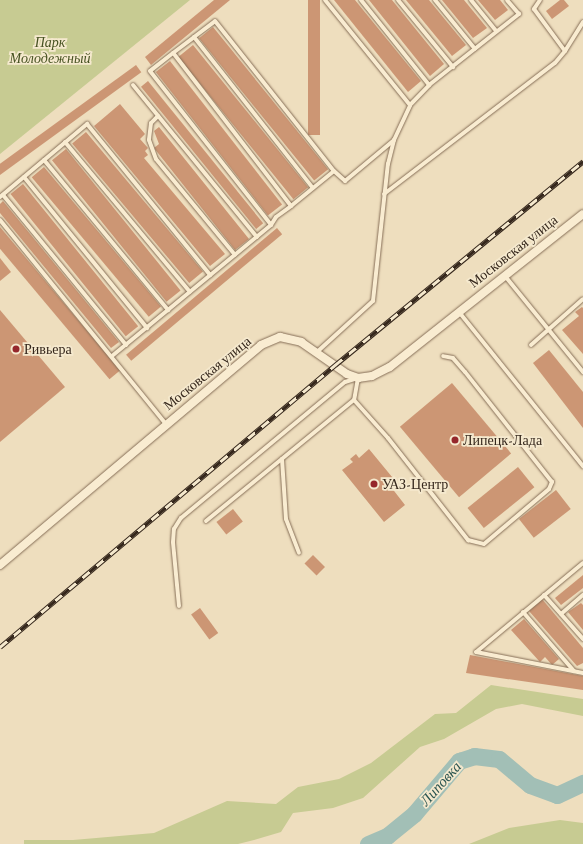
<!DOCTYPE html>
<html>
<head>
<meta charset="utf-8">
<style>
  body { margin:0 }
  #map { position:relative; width:583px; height:844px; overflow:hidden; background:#eedebe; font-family:"Crimson Pro",serif }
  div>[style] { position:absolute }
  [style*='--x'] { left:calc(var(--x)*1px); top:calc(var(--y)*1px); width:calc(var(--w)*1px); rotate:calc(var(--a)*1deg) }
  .green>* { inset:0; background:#c7cb92 }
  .river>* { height:17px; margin:-8.5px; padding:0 8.5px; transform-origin:8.5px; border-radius:8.5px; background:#a2bfb6 }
  .building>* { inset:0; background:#cc9674; transform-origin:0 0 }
  .roads { filter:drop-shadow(0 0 1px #866e57) drop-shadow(0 0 1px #866e57) }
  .lane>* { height:4px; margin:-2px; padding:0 2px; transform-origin:2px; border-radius:2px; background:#f9ecd1 }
  .street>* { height:8px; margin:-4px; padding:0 4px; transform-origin:4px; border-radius:4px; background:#f9ecd1 }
  .rail>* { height:4.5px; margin-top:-2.25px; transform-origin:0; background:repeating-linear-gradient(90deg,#f5e9ce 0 9px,#35271c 0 18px); box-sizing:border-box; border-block:1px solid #35271c }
  .dots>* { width:11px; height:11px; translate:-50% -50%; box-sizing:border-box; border:2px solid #f5e9ce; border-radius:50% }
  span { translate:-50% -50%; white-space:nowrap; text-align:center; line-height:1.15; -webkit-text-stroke:3.5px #f5e9ce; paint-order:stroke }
  .park-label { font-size:14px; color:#475222; font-style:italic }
  .street-label { font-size:14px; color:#35271c }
  .poi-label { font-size:14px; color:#35271c }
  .left { translate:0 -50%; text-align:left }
  .water-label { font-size:15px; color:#2b5551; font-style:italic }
</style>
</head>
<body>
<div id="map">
  <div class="green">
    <i style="clip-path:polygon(0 0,190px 0,0 154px)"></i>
    <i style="clip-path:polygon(491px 685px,583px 699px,583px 716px,522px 704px,496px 709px,444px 739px,420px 747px,363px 798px,333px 808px,293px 813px,281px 832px,254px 840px,238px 844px,24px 844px,24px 840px,73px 840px,154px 833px,227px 801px,276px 804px,298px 787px,339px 779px,371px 763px,435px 714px,456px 713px)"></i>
    <i style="clip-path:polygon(560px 820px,583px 823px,583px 844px,469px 844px,509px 828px)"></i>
  </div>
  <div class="river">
    <i style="--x:368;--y:844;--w:21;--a:-23"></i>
    <i style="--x:387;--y:836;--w:35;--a:-39"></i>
    <i style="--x:414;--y:814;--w:70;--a:-49.7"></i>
    <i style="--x:459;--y:761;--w:16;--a:-18"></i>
    <i style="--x:474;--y:756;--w:25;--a:7"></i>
    <i style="--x:499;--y:759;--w:40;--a:40"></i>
    <i style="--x:530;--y:785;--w:29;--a:20"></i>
    <i style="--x:557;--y:795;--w:29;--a:-25"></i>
  </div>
  <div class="building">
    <i style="clip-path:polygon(214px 0,230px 0,151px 65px,145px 57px)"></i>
    <i style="left:308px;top:0;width:12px;height:135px"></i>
    <i style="clip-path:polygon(334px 0,355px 0,421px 81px,408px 92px)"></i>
    <i style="clip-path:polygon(369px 0,392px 0,444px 64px,430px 76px)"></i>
    <i style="clip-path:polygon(406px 0,429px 0,466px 45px,452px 56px)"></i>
    <i style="clip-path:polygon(442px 0,464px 0,487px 28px,473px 38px)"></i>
    <i style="clip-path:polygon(478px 0,500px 0,508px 10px,495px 20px)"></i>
    <i style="clip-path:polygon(560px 0,564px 0,569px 6px,552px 19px,546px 11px)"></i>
    <i style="left:213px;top:27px;width:183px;height:18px;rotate:51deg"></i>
    <i style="left:193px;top:45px;width:183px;height:19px;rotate:51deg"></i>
    <i style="left:170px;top:61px;width:182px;height:18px;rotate:52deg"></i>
    <i style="left:136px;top:65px;width:9px;height:176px;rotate:54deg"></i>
    <i style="left:148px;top:81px;width:183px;height:9px;rotate:51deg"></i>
    <i style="clip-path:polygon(120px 104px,145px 134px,140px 139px,148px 148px,145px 151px,148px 155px,144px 158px,225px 254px,210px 266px,94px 126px)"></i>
    <i style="clip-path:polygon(159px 127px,249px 239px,235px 250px,154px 148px,159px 144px,154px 131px)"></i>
    <i style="left:86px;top:132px;width:182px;height:18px;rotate:50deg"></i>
    <i style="left:66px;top:149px;width:182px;height:18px;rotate:51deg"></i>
    <i style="left:44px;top:167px;width:182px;height:16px;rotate:50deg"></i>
    <i style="left:23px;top:184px;width:183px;height:16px;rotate:51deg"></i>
    <i style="clip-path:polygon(3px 201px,119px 342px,111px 348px,0 213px,0 204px)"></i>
    <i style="left:0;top:227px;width:187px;height:14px;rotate:50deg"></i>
    <i style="left:277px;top:228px;width:8px;height:197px;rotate:50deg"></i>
    <i style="clip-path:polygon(0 258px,11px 272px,0 281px)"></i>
    <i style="clip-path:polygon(582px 307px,583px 308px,583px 354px,562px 330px,579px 316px,575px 312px)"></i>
    <i style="clip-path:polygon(0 310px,65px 387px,0 442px)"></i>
    <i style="clip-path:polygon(549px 350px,583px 392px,583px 428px,533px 363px)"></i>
    <i style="left:452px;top:383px;width:92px;height:68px;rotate:50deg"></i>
    <i style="clip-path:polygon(369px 449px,397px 483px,391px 487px,405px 505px,384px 522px,342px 470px,353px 462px,350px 459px,356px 454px,359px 458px)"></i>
    <i style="left:518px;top:467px;width:26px;height:65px;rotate:51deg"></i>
    <i style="left:556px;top:490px;width:24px;height:47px;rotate:52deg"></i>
    <i style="left:233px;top:509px;width:16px;height:21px;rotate:52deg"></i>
    <i style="left:313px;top:555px;width:17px;height:12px;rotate:45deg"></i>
    <i style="clip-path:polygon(583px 575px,583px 588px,561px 605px,555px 598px)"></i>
    <i style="clip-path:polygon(542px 599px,583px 648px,583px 663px,577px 666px,529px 611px)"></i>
    <i style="clip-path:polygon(581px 603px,583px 605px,583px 630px,568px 612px)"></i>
    <i style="left:200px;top:608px;width:31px;height:11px;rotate:54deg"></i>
    <i style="clip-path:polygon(524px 619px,559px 659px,552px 665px,545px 657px,540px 662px,511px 630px)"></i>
    <i style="clip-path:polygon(470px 655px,583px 676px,583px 690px,466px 673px)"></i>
  </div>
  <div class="roads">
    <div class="lane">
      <i style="--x:325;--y:0;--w:135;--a:51"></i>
      <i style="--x:361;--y:0;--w:109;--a:51.3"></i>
      <i style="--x:398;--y:0;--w:87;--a:50.6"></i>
      <i style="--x:435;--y:0;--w:63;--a:50.8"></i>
      <i style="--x:471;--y:0;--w:40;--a:51"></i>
      <i style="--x:540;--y:0;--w:11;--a:124"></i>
      <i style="--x:534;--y:9;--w:52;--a:53.6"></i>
      <i style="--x:194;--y:37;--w:26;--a:-37"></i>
      <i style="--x:215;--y:21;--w:191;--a:51.6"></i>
      <i style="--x:334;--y:171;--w:15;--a:42"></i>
      <i style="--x:345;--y:181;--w:64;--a:-39.9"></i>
      <i style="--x:173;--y:53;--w:26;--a:-37"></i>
      <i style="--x:194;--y:37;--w:192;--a:51.8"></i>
      <i style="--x:133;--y:85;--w:196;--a:50.8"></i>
      <i style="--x:158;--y:116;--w:10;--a:135"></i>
      <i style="--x:151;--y:123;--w:17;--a:97"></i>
      <i style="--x:149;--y:140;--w:20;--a:70"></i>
      <i style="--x:156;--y:159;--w:124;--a:50.5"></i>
      <i style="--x:65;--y:142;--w:195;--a:50.2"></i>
      <i style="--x:44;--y:160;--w:195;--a:50.4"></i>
      <i style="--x:24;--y:177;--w:195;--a:50.8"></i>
      <i style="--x:384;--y:194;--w:215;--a:-37.5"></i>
      <i style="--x:555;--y:63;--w:16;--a:-50"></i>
      <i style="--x:565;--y:51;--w:34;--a:-58"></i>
      <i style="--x:3;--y:195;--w:194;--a:50.6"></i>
      <i style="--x:0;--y:197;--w:114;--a:-40"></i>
      <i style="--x:87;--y:124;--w:195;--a:50.8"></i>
      <i style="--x:291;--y:206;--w:55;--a:-39.1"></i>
      <i style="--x:0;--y:220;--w:263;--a:50.9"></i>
      <i style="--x:505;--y:276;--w:124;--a:50.9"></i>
      <i style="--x:459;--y:312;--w:198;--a:51.2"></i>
      <i style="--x:531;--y:345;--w:69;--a:-41.5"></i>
      <i style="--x:317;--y:352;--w:76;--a:-42.3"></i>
      <i style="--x:373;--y:301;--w:138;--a:-83.8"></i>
      <i style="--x:388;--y:164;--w:25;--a:-76"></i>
      <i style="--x:394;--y:140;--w:38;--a:-65"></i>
      <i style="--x:410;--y:105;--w:28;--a:-46"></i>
      <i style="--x:429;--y:85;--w:115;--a:-38.3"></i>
      <i style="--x:519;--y:14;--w:18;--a:-131"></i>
      <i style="--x:112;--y:356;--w:206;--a:-39.5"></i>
      <i style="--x:271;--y:225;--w:9;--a:-58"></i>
      <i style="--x:276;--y:217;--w:19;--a:-36"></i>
      <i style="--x:291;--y:206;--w:193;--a:-127.6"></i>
      <i style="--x:173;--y:53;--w:29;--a:142"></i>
      <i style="--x:150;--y:71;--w:196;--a:51.8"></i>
      <i style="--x:282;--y:459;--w:60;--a:86.2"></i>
      <i style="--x:286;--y:519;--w:36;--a:69"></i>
      <i style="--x:206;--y:521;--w:191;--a:-39.3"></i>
      <i style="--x:583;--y:563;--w:139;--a:140.2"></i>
      <i style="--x:476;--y:652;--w:109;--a:11.1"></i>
      <i style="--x:544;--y:595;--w:59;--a:48.4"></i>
      <i style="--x:179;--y:606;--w:64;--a:-95.4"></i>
      <i style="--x:173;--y:542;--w:13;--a:-86"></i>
      <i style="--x:174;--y:529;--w:13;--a:-58"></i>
      <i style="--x:181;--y:518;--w:213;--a:-39.7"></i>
      <i style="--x:345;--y:382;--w:14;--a:-17"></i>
      <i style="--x:358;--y:378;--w:22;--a:100"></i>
      <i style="--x:354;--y:400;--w:51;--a:48.2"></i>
      <i style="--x:388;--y:438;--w:130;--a:51.9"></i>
      <i style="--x:468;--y:540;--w:16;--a:14"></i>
      <i style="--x:484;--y:544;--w:85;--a:-40.2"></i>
      <i style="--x:549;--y:489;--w:8;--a:-67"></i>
      <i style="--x:552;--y:482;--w:140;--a:-128.3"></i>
      <i style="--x:465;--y:372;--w:18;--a:-131"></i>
      <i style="--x:453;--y:358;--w:10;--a:-169"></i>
      <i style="--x:523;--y:612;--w:78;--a:49.2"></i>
      <i style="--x:561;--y:614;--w:29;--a:-41"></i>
    </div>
    <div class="street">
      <i style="--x:0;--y:565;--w:341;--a:-40.1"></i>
      <i style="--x:261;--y:345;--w:21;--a:-23"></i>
      <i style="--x:280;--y:337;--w:22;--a:13"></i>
      <i style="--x:301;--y:342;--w:56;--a:34.8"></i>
      <i style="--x:347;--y:374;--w:12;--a:20"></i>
      <i style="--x:358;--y:378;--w:14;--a:-8"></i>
      <i style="--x:372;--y:376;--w:20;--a:-27"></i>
      <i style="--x:390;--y:367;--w:246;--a:-38.4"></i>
    </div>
  </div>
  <div class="rail">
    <i style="--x:0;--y:647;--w:438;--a:-40.1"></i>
    <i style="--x:335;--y:365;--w:321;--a:-39.4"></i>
  </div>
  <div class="dots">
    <i style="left:16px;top:349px;background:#95272b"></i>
    <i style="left:455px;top:440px;background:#95272b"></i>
    <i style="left:374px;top:484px;background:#95272b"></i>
  </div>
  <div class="park-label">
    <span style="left:50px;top:50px">Парк<br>Молодежный</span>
  </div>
  <div class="street-label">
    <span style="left:513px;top:251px;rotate:-38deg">Московская улица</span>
    <span style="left:207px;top:373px;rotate:-39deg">Московская улица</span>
  </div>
  <div class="poi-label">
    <span class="left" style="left:24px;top:349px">Ривьера</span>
    <span class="left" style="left:463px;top:440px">Липецк-Лада</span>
    <span class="left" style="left:382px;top:484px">УАЗ-Центр</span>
  </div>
  <div class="water-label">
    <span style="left:441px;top:784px;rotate:-48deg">Липовка</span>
  </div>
</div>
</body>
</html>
